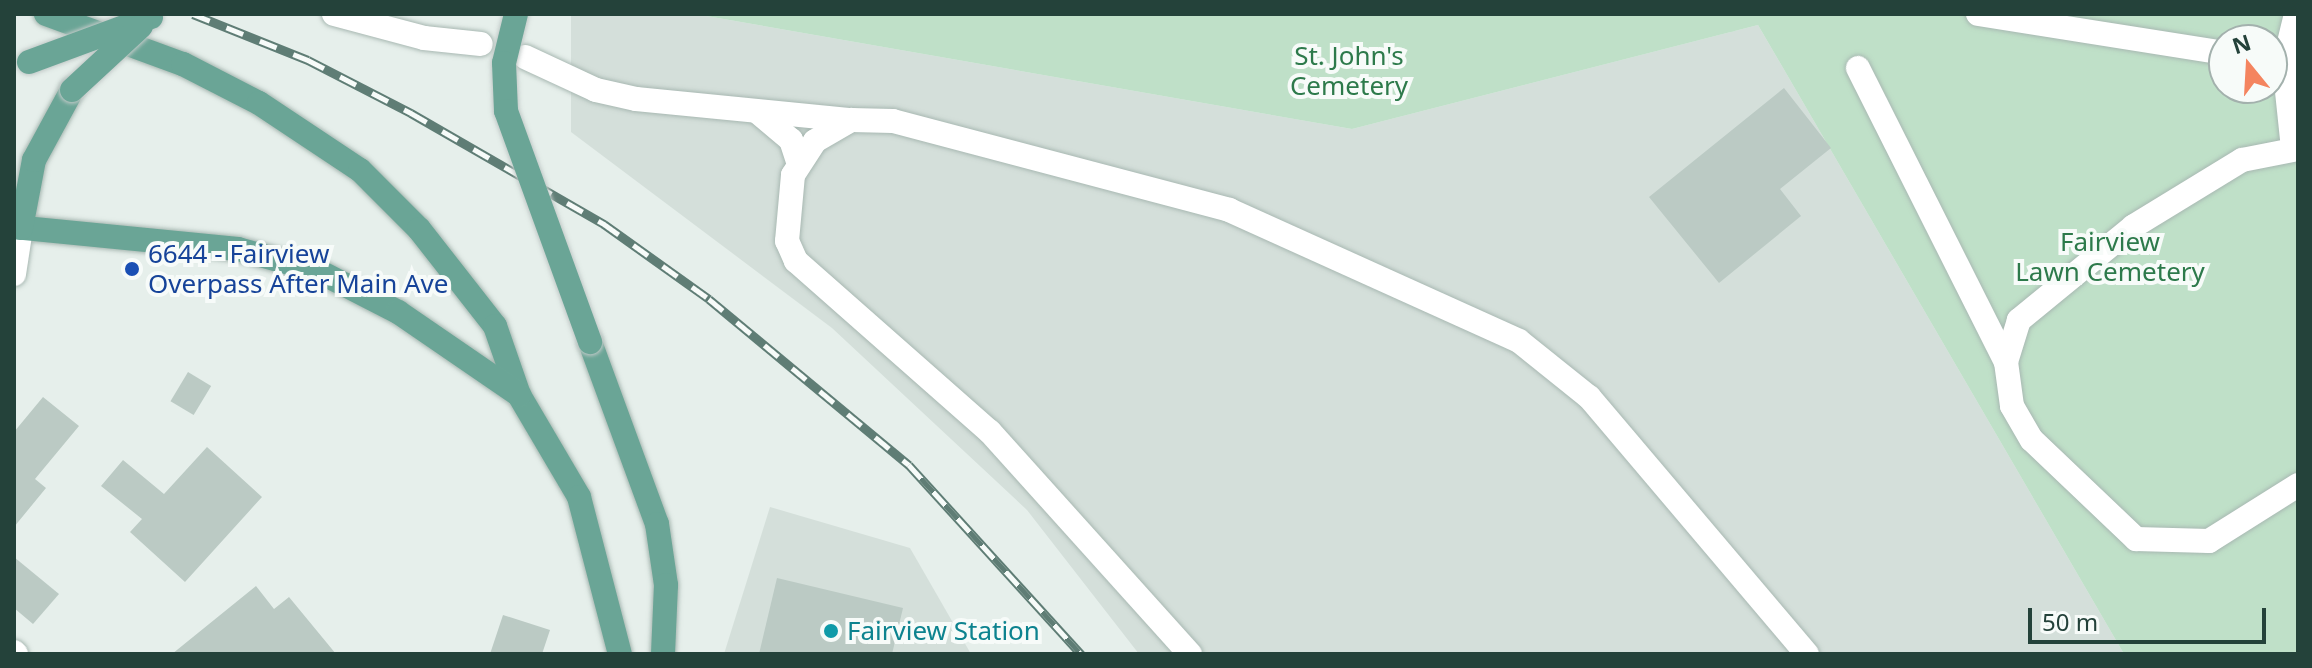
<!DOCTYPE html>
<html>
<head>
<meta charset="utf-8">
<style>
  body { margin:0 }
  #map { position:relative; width:2312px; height:668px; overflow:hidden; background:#e6efeb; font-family:"Noto Sans",sans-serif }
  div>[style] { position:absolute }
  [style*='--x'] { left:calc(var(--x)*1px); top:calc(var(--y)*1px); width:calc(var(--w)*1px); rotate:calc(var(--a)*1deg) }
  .built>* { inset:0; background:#d4dfda }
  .green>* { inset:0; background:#bfe0c8 }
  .building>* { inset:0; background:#bbcac4; transform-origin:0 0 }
  .roads { filter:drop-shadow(0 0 2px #a8b8b2) drop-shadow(0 0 2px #a8b8b2) }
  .minor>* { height:24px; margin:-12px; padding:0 12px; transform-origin:12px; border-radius:12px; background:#fff }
  .major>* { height:24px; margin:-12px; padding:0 12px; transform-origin:12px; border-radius:12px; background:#6aa596 }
  .rail>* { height:9px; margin-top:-4.5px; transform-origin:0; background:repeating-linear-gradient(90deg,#f7fbf9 0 18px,#5f7d75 0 36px); box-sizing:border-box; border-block:2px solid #5f7d75 }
  .bridges { filter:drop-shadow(0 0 2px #c2cac8) drop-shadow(0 0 2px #c2cac8) }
  .major-bridge>* { height:24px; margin:-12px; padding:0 12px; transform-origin:12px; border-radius:12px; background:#6aa596 }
  .dots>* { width:22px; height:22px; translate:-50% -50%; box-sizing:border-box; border:4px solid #f7fbf9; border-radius:50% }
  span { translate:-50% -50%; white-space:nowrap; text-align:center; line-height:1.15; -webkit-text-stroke:8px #f7fbf9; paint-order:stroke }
  .park-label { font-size:26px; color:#2d7a4b }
  .transit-label { font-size:26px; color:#164399 }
  .left { translate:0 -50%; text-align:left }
  .culture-label { font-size:26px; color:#0d838f }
  .frame { position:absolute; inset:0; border:16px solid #24423a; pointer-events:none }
  .north { position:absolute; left:2208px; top:24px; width:80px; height:80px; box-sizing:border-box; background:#f7fbf9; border:2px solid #a3b1ad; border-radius:50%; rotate:342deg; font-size:22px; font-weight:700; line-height:32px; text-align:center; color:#24423a }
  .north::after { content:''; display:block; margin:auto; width:28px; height:36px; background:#f4845f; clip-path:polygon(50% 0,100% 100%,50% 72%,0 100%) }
  .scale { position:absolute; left:2028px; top:608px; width:238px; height:36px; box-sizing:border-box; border:4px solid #24423a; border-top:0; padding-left:10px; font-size:24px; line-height:28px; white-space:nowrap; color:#24423a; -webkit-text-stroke:6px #f7fbf9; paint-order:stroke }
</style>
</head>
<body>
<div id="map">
  <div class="built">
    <i style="clip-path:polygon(571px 14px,695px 14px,1352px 129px,1758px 25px,2124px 654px,1139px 654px,1027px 510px,832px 328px,571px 132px)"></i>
    <i style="clip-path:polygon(770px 507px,910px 548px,971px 654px,724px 654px)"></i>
  </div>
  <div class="green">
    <i style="clip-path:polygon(evenodd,695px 14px,2298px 14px,2298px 654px,2124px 654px,1758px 25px,1352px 129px,695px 14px,2224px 40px,2272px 40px,2272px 88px,2224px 88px,2224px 40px)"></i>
  </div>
  <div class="building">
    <i style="clip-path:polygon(1784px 88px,1831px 148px,1780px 189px,1801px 216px,1719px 283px,1649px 197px)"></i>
    <i style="left:188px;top:372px;width:27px;height:34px;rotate:31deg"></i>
    <i style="clip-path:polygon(43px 397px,79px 426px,35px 479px,46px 488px,14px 527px,14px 432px)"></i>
    <i style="clip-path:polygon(207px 447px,262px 497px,185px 582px,130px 532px,142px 519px,101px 486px,123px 460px,164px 494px)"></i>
    <i style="clip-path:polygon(14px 557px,59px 594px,33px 624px,14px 608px)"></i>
    <i style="clip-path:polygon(777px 578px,903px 608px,892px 654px,759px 654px)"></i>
    <i style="clip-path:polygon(256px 586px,274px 609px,289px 597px,336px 654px,172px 654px)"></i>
    <i style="clip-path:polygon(503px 615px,550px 630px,542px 654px,490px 654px)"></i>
  </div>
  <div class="roads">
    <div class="minor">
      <i style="--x:334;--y:14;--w:93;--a:14.9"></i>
      <i style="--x:424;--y:38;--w:57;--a:6"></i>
      <i style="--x:1978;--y:14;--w:249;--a:9"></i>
      <i style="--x:525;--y:57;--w:78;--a:24.9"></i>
      <i style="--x:596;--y:90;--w:41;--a:12.7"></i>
      <i style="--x:636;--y:99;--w:216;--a:5.6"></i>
      <i style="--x:2272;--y:61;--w:12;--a:9"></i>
      <i style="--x:2284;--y:63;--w:50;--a:-76.2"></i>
      <i style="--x:2284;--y:63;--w:86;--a:84"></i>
      <i style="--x:1858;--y:68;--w:329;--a:63.3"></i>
      <i style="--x:759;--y:113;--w:42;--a:40.2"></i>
      <i style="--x:791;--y:140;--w:23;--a:72"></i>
      <i style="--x:2298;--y:149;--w:57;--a:168.9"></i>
      <i style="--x:2242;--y:160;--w:127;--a:148.6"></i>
      <i style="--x:2134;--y:226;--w:149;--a:140.7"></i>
      <i style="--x:2019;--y:320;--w:44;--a:107.2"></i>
      <i style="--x:2006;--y:362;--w:44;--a:82.2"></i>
      <i style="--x:2012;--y:406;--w:39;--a:60"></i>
      <i style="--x:2032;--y:440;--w:144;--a:43.6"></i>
      <i style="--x:2136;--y:539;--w:73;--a:1.6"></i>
      <i style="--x:2209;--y:541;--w:105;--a:-32.2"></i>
      <i style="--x:14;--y:274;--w:47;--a:-81.3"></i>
      <i style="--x:14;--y:652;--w:3;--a:45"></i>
      <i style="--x:1190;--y:654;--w:299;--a:-132"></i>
      <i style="--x:990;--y:432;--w:259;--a:-138.6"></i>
      <i style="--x:796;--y:261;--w:22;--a:-114"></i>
      <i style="--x:787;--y:241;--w:66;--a:-84.8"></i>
      <i style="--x:793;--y:175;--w:40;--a:-57.1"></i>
      <i style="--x:815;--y:141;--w:42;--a:-30.3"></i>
      <i style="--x:851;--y:120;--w:42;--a:1.4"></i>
      <i style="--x:893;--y:121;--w:348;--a:14.8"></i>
      <i style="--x:1229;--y:210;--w:318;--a:24.3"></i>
      <i style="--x:1519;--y:341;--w:90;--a:38.7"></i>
      <i style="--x:1589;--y:397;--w:337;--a:49.7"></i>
    </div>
    <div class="major">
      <i style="--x:46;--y:14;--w:146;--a:20.1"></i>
      <i style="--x:183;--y:64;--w:85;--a:27.2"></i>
      <i style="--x:259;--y:103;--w:121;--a:33.6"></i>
      <i style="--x:360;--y:170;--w:83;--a:45"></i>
      <i style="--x:419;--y:229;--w:123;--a:51.9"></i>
      <i style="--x:495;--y:326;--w:73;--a:70.8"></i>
      <i style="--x:519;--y:395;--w:118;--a:59.5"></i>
      <i style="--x:579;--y:497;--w:162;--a:75.4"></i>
      <i style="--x:14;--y:227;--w:225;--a:5.6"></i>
      <i style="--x:238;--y:249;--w:83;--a:15.4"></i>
      <i style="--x:318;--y:271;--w:90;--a:27.1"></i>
      <i style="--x:398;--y:312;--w:147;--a:34.4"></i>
      <i style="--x:21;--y:228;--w:69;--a:-79.2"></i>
      <i style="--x:34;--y:160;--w:80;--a:-61.5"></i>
      <i style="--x:590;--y:342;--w:194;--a:69.8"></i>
      <i style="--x:657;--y:524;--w:62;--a:81.6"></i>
      <i style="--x:666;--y:585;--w:69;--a:92.5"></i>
    </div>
  </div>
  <div class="rail">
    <i style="--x:193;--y:14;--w:124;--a:21.8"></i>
    <i style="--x:308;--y:60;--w:116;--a:27.2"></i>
    <i style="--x:411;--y:113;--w:223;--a:29.9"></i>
    <i style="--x:604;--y:224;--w:129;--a:35.5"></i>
    <i style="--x:709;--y:299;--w:260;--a:39.7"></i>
    <i style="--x:909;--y:465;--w:256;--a:47.7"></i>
  </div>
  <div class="bridges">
    <div class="major-bridge">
      <i style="--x:516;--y:14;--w:50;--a:103.8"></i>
      <i style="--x:504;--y:63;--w:48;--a:87.6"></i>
      <i style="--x:506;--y:111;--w:246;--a:70"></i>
      <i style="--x:29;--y:62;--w:130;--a:-20.2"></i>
      <i style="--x:72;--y:90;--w:94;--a:-42.8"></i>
    </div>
  </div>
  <div class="dots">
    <i style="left:132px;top:269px;background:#1a4fb4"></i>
    <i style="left:831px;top:631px;background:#0f9aa8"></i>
  </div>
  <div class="park-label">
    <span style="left:1349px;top:71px">St. John's<br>Cemetery</span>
    <span style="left:2110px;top:257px">Fairview<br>Lawn Cemetery</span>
  </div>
  <div class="transit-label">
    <span class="left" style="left:148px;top:269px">6644 - Fairview<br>Overpass After Main Ave</span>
  </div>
  <div class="culture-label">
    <span class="left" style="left:847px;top:631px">Fairview Station</span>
  </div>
  <div class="frame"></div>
  <div class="north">N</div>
  <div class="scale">50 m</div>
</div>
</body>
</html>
